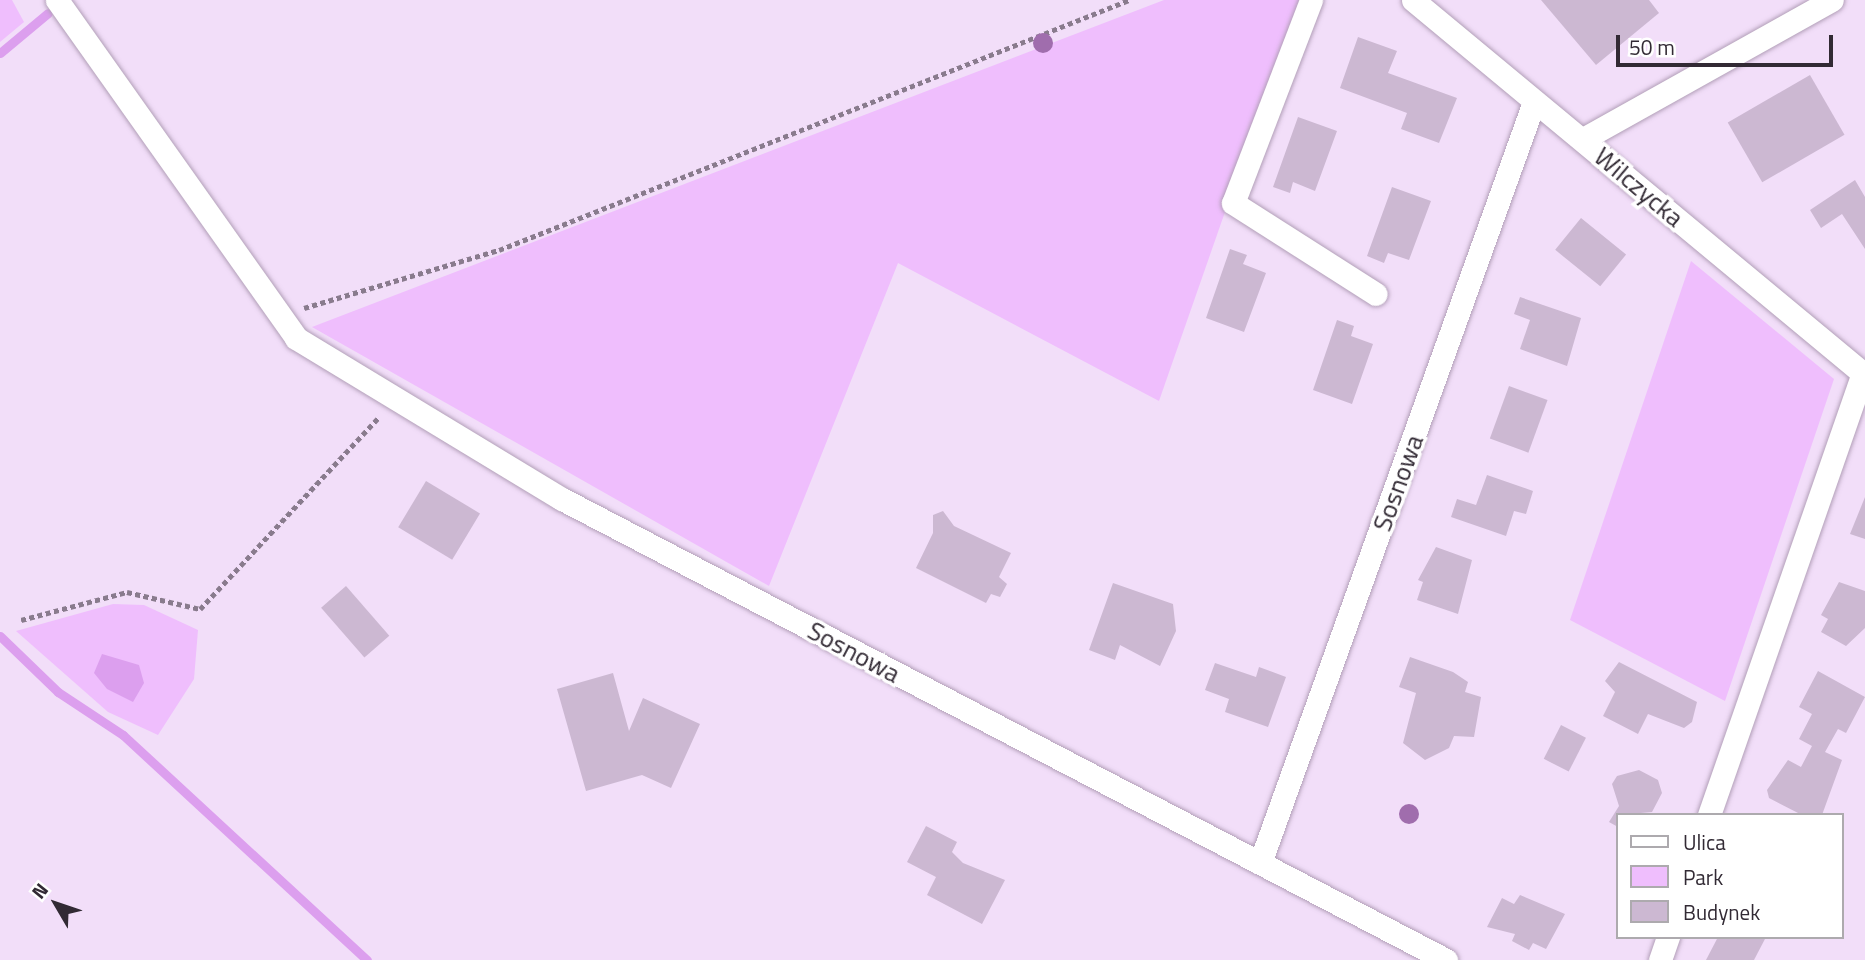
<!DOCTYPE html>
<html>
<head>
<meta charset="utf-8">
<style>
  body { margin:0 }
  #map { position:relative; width:1865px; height:960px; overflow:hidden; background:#f2def9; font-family:"Titillium Web",sans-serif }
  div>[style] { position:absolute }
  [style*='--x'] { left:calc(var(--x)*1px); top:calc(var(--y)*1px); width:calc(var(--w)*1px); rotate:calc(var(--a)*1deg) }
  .green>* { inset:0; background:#efbefd }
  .water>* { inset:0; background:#dc9fee }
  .stream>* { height:9px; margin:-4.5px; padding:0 4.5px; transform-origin:4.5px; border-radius:4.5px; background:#dc9fee }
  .building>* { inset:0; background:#ccb8d2; transform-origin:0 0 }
  .path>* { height:4.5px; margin-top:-2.25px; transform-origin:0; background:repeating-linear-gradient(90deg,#897b8d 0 5px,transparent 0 8.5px) }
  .roads { filter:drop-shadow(0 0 2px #b29fb8) drop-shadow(0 0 2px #b29fb8) }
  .minor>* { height:23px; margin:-11.5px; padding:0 11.5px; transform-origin:11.5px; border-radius:11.5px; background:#fff }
  .trees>* { width:20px; height:20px; margin:-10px; border-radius:50%; background:#a06dad }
  span { translate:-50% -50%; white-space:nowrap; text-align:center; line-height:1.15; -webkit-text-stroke:7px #fff; paint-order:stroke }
  .street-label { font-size:26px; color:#322a34 }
  .legend { position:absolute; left:1616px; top:813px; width:228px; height:126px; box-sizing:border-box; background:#fff; border:2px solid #adaaae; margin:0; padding:9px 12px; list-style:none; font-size:21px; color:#322a34 }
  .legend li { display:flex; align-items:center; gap:14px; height:35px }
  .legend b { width:35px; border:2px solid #adaaae }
  .north { position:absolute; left:21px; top:869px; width:70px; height:70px; -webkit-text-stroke:5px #fff; paint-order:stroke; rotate:309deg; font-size:19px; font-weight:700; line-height:28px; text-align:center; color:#322a34 }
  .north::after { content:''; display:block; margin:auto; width:24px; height:32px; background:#322a34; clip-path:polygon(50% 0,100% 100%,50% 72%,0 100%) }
  .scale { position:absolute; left:1616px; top:35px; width:217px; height:32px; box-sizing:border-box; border:4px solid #322a34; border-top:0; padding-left:9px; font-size:21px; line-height:24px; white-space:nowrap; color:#322a34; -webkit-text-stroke:5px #fff; paint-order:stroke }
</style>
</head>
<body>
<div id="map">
  <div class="green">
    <i style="clip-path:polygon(0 0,12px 0,24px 22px,0 42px)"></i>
    <i style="clip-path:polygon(1164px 0,1299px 0,1159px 401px,898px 263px,769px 586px,312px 327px)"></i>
    <i style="clip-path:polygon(1691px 261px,1834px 379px,1725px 701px,1570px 620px)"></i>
    <i style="clip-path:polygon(113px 604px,144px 605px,198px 630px,194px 679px,158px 735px,108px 712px,16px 631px)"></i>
  </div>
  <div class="water">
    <i style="clip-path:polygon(102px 654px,139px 665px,144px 683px,133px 702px,107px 689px,94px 673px)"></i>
  </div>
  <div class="stream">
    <i style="--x:0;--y:53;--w:62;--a:-39.8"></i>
    <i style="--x:0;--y:636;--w:81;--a:44"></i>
    <i style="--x:58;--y:692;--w:78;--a:33.5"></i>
    <i style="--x:123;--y:735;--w:332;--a:42.7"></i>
  </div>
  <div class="building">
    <i style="clip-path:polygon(1541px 0,1649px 0,1659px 13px,1596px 65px)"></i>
    <i style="clip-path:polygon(1358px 37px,1397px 51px,1388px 73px,1457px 98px,1439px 143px,1401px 129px,1407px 113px,1340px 88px)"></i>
    <i style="left:1810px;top:75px;width:69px;height:95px;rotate:60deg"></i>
    <i style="clip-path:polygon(1298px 117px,1337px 131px,1315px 191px,1293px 182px,1290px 193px,1273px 187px)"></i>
    <i style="clip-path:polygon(1855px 180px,1865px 197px,1865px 249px,1842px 214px,1821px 228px,1810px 210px)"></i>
    <i style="clip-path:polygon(1392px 187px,1431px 201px,1409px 260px,1388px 253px,1384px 263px,1367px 256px)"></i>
    <i style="left:1581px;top:218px;width:58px;height:41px;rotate:39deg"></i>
    <i style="clip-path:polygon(1230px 249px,1247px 255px,1243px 264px,1266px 273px,1244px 332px,1206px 318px)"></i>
    <i style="clip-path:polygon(1520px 297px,1581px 318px,1567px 366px,1520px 349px,1530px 320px,1514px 314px)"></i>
    <i style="clip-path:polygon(1337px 320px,1354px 326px,1351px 336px,1373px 344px,1352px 404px,1313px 390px)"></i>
    <i style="left:1509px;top:386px;width:41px;height:56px;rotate:20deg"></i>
    <i style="clip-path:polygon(1487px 475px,1533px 491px,1526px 514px,1514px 511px,1506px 536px,1451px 517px,1457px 499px,1476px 505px)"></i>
    <i style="left:426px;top:481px;width:63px;height:54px;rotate:31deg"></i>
    <i style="clip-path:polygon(1865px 497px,1865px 539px,1850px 534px)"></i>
    <i style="clip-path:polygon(943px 511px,954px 526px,1011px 553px,999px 577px,1007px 584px,1000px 597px,991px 594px,986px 603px,916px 568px,933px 533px,933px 515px)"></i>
    <i style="clip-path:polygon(1436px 547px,1472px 560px,1458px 614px,1417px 600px,1423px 582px,1418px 580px)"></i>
    <i style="clip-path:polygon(1839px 582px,1865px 591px,1865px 628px,1846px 646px,1821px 632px,1828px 619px,1821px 615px)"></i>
    <i style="clip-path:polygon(1113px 583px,1173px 604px,1176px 631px,1160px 666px,1120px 645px,1115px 660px,1089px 650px)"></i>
    <i style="left:346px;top:586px;width:66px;height:33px;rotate:49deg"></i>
    <i style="clip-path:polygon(1410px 657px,1453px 672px,1468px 682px,1465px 692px,1481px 697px,1474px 737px,1454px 736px,1449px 748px,1425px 760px,1403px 743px,1416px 693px,1399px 687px)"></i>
    <i style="clip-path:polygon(1619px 662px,1697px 702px,1692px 722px,1684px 728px,1648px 714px,1638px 734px,1603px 716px,1615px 692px,1605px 681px)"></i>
    <i style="clip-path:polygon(1215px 663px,1256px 677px,1259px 667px,1286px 677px,1268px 727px,1225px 712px,1229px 699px,1205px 690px)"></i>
    <i style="clip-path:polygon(1818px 671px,1865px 697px,1846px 733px,1838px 729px,1825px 752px,1842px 760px,1822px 815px,1802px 815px,1769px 798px,1767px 790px,1788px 760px,1801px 767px,1812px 746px,1799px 739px,1812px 714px,1799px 707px)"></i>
    <i style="clip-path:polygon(613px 673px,629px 731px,643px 698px,700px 724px,671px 788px,642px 775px,586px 791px,557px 689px)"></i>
    <i style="left:1561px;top:725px;width:28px;height:38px;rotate:27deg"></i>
    <i style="clip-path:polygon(1639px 770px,1658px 780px,1662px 793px,1652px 812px,1618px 815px,1618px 827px,1609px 822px,1619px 806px,1612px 784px,1617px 776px)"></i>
    <i style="clip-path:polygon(926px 826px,957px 842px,952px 852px,963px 863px,1005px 880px,982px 924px,927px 895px,936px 877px,907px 862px)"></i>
    <i style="clip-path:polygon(1520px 895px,1565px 914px,1546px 949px,1533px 943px,1529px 950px,1512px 941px,1515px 934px,1487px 927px,1502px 898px,1514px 904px)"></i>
    <i style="clip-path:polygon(1718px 937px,1766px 937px,1754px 960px,1706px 960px)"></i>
  </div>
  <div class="path">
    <i style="--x:304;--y:308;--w:203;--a:-16.6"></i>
    <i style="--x:499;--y:250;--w:678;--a:-21.64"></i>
    <i style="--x:21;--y:620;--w:110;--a:-14.8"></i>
    <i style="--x:127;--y:592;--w:75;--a:13.1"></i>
    <i style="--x:200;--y:609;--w:262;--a:-47"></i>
  </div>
  <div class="roads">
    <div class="minor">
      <i style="--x:57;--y:0;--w:414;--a:54.7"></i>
      <i style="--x:296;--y:338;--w:311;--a:31.2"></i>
      <i style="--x:562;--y:499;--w:997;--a:27.54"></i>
      <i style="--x:1311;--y:0;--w:217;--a:111"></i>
      <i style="--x:1233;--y:203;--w:169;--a:32.5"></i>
      <i style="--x:1413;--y:0;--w:587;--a:39.68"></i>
      <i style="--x:1583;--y:139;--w:285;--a:-29.2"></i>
      <i style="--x:1709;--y:815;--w:467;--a:-70.8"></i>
      <i style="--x:1260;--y:863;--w:809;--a:-70.2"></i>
      <i style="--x:1660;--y:960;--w:24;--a:-71"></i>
    </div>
  </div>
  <div class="trees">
    <i style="left:1043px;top:43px"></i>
    <i style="left:1409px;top:814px"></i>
  </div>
  <div class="street-label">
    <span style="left:1639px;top:187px;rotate:40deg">Wilczycka</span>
    <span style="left:1398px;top:483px;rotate:-70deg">Sosnowa</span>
    <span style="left:854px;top:652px;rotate:28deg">Sosnowa</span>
  </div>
  <ul class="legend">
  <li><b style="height:9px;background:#fff"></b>Ulica</li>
  <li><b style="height:19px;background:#efbefd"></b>Park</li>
  <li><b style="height:19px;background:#ccb8d2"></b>Budynek</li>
  </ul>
  <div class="north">N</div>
  <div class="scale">50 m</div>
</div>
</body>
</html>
